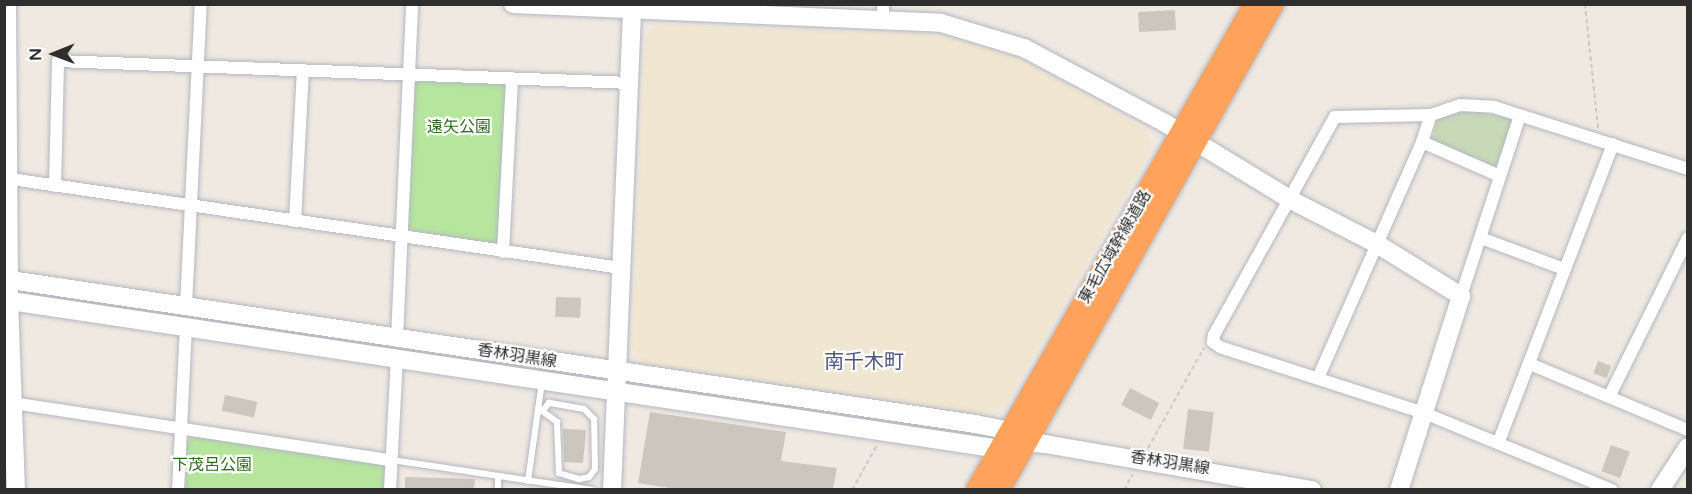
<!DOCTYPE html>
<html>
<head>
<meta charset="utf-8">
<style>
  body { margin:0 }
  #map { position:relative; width:1692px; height:494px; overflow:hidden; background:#efe9e1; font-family:"Varela Round","Noto Sans JP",sans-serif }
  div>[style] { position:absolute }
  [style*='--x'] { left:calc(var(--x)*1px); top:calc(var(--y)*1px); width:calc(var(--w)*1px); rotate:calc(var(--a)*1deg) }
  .education>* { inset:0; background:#f0e6d1 }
  .green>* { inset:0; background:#b6e59e }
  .cemetery>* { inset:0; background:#c8d9b8 }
  .building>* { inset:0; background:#cbc7bf; transform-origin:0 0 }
  .path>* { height:2px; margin-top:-1px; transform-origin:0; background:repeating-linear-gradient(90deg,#c9c9c9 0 4.5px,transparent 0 7.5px) }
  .roads { filter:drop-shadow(0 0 2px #b4b7c1) drop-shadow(0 0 2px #b4b7c1) }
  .lane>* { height:6px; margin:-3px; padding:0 3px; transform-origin:3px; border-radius:3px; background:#fff }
  .street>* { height:12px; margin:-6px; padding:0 6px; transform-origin:6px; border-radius:6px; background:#fff }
  .secondary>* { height:18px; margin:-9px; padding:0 9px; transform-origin:9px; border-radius:9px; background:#fff }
  .highway>* { height:22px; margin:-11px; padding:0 11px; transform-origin:11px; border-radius:11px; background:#ffa35c }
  span { translate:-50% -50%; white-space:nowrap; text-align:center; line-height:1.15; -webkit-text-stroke:4.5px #fff; paint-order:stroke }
  .park-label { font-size:16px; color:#2c6e1b }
  .street-label { font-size:16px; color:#2e2e2e }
  .quarter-label { font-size:20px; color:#4d5680 }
  .frame { position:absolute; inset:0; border:6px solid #2e2e2e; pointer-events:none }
  .north { position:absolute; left:24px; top:24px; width:60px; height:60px; -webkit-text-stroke:4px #fff; paint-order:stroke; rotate:269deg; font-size:16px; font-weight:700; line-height:24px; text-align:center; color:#2e2e2e }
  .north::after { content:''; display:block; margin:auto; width:21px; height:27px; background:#2e2e2e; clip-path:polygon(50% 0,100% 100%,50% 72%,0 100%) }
</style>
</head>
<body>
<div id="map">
  <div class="education">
    <i style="clip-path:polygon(657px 25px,937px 34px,1023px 58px,1147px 131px,1152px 149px,1005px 406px,987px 414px,642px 363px,632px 349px,645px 38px)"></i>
  </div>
  <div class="green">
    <i style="clip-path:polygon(420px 79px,504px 83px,507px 88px,498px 241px,494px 244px,412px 231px,408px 225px,415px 82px)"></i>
    <i style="clip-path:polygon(193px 436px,381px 463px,385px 467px,384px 489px,185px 490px,187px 441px)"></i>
  </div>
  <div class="cemetery">
    <i style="clip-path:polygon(1470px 110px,1514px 119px,1498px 165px,1494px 167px,1432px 139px,1438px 117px)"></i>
  </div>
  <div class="building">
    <i style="left:1175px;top:10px;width:20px;height:37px;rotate:87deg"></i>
    <i style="left:556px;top:297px;width:25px;height:20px;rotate:2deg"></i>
    <i style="left:1598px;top:361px;width:14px;height:13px;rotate:21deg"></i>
    <i style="left:1130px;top:388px;width:33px;height:19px;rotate:27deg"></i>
    <i style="left:225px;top:395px;width:33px;height:16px;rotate:12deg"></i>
    <i style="left:1188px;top:409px;width:26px;height:40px;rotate:7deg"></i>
    <i style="clip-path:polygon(650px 412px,786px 432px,781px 461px,837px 468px,833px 489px,676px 489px,638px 483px)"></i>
    <i style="clip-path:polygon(563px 429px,586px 430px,583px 463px,564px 462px)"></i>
    <i style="left:1611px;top:445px;width:20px;height:28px;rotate:20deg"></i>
    <i style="clip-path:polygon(405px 477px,475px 479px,474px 489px,405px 489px)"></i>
  </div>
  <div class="path">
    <i style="--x:1585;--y:4;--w:125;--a:84"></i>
    <i style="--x:1148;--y:448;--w:115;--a:-60.8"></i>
    <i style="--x:852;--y:490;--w:51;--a:-60.9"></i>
    <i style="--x:1124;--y:490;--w:18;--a:-61"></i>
  </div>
  <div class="roads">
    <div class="lane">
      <i style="--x:538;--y:408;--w:24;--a:36"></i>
      <i style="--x:557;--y:422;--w:51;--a:87.8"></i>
      <i style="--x:559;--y:473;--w:21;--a:17"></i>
      <i style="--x:579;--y:479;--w:10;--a:-11"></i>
      <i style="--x:589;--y:477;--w:10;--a:-53"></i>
      <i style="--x:595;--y:469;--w:50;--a:-91.1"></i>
      <i style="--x:594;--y:419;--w:14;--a:-135"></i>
      <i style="--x:584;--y:409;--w:36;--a:-170"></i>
      <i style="--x:549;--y:403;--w:8;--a:130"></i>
      <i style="--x:392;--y:460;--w:203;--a:8.5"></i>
      <i style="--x:528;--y:481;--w:100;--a:-82"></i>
      <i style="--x:498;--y:490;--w:13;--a:-90"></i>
    </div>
    <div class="street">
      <i style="--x:883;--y:20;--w:16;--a:-90"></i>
      <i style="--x:1422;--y:142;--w:28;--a:-72"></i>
      <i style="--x:4;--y:178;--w:624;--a:8.3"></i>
      <i style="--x:55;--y:186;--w:125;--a:-88.6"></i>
      <i style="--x:58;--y:61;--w:572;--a:2.2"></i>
      <i style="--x:295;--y:221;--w:151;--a:-87"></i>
      <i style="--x:1481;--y:238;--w:89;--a:20.5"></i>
      <i style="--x:503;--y:252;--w:173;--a:-87"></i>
      <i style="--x:1461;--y:296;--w:189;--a:-71.9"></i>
      <i style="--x:186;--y:306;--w:302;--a:-87.2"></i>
      <i style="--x:397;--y:338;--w:334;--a:-87.4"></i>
      <i style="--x:1530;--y:364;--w:171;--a:22.7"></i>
      <i style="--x:1318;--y:378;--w:258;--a:-66.2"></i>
      <i style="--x:1422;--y:142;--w:85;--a:23.6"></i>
      <i style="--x:1610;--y:395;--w:175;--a:-63.6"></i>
      <i style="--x:6;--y:402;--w:389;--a:8.6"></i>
      <i style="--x:1499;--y:441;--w:318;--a:-69"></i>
      <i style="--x:178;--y:490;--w:165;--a:-87.2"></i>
      <i style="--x:390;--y:490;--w:133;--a:-87"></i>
      <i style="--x:1612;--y:490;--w:203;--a:-157.7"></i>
      <i style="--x:1424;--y:413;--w:214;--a:-162.1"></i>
      <i style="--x:1220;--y:347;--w:9;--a:-144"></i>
      <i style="--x:1213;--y:342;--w:7;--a:-82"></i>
      <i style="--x:1214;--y:335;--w:249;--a:-61"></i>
      <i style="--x:1335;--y:117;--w:96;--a:-1.2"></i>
      <i style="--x:1431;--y:115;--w:31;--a:-19"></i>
      <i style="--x:1460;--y:105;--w:34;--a:3"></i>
      <i style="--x:1494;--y:107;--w:204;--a:17.7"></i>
    </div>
    <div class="secondary">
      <i style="--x:7;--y:4;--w:296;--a:89.6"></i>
      <i style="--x:9;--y:300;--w:190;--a:87.9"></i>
      <i style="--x:513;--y:4;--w:428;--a:2.5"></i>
      <i style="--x:941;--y:23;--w:87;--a:16.8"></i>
      <i style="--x:1024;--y:48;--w:160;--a:28"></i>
      <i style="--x:1165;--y:123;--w:148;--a:31.4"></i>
      <i style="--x:1291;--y:200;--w:97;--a:27.1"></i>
      <i style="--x:1377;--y:244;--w:99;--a:31.8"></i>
      <i style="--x:1461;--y:296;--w:204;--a:107.7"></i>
      <i style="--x:4;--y:279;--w:982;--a:8.49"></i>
      <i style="--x:975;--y:424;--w:38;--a:11"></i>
      <i style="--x:1012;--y:431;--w:11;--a:38"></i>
      <i style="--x:4;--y:300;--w:1007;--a:8.51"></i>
      <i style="--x:1000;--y:449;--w:27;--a:-15"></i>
      <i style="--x:1026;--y:442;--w:19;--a:6"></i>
      <i style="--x:1045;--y:444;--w:271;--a:9.8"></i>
      <i style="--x:612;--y:490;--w:480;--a:-87.6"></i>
      <i style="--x:1660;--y:490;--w:51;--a:-56.9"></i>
    </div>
    <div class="highway">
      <i style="--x:977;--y:490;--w:560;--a:-60.23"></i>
      <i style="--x:999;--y:490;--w:558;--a:-60.59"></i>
    </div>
  </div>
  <div class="park-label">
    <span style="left:459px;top:127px">遠矢公園</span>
    <span style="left:212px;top:465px">下茂呂公園</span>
  </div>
  <div class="street-label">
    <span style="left:1115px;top:247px;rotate:-60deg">東毛広域幹線道路</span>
    <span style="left:517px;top:356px;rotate:9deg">香林羽黒線</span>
    <span style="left:1170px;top:463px;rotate:9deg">香林羽黒線</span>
  </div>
  <div class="quarter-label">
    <span style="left:864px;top:362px">南千木町</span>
  </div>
  <div class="frame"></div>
  <div class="north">N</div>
</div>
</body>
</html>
